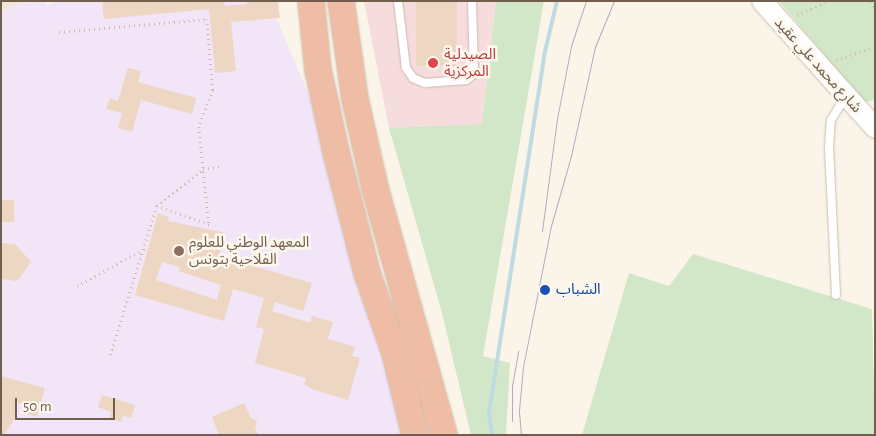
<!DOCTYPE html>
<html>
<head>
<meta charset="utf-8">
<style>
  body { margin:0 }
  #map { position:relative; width:876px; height:436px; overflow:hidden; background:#faf5e8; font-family:"Alegreya Sans","Noto Sans Arabic",sans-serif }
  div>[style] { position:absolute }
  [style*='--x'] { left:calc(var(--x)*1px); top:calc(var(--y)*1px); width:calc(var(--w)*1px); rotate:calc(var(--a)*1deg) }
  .residential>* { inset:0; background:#f1e7d7 }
  .education>* { inset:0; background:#f2e5f7 }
  .medical>* { inset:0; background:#f7dcde }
  .green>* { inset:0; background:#d2e7c8 }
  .stream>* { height:4px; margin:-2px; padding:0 2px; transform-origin:2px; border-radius:2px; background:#bedbe2 }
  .building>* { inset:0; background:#edd6c2; transform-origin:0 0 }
  .path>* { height:2.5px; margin-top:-1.25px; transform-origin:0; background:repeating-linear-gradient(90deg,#d2baa6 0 1px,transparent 0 5px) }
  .roads { filter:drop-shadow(0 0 1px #ccbdaf) drop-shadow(0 0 1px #ccbdaf) }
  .lane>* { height:8px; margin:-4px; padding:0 4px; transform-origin:4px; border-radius:4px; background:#fff }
  .secondary>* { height:20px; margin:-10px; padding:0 10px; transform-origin:10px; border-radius:10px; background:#fff }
  .highway>* { height:26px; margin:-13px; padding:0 13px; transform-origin:13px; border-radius:13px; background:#efbda5 }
  .tram>* { height:1px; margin:-0.5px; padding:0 0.5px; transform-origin:0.5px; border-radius:0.5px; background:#b8a7c4 }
  .dots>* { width:14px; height:14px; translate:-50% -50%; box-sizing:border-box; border:2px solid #fdf8ee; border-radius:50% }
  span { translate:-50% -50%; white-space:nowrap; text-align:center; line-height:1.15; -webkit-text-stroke:5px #fdf8ee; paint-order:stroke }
  .health-label { font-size:15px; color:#be3a42 }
  .left { translate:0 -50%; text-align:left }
  .street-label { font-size:15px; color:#725e4e }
  .education-label { font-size:15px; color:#785e54 }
  .transit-label { font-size:15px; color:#164399 }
  .frame { position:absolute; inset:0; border:2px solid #725e4e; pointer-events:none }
  .scale { position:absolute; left:15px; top:398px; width:100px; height:22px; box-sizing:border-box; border:2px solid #725e4e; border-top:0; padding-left:6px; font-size:15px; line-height:18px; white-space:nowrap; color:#725e4e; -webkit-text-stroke:4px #fdf8ee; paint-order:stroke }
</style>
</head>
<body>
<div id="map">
  <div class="residential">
    <i style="clip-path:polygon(1px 1px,28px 1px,1px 12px)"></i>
  </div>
  <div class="education">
    <i style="clip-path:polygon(28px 1px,46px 1px,46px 5px,58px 1px,269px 1px,322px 126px,406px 435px,1px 435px,1px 12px)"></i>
  </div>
  <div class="medical">
    <i style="clip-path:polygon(364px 1px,496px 1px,482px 124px,389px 128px)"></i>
  </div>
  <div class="green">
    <i style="clip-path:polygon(496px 1px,544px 1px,483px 356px,510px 363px,506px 435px,471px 435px,442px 313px,389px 128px,482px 124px)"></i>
    <i style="clip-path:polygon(779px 1px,875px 1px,875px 100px,864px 102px)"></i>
    <i style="clip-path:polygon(693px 254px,872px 309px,875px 435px,582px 435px,629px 273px,669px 286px)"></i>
  </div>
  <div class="stream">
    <i style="--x:492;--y:435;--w:22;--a:-98"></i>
    <i style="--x:489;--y:413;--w:361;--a:-81.2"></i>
    <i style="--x:544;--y:56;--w:57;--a:-76.7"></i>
  </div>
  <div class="building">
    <i style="clip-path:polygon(102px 1px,224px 1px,225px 6px,247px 4px,247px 1px,278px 1px,280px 18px,231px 22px,236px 71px,215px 73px,209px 9px,104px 19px)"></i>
    <i style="left:416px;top:1px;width:41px;height:65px"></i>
    <i style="clip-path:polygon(128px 68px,141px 71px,138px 82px,196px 98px,192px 114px,141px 100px,132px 132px,118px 128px,122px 113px,106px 109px,110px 98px,118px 101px)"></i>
    <i style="left:1px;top:200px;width:13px;height:22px"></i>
    <i style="clip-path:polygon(evenodd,158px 213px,169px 217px,168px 221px,226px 233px,219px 256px,312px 283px,303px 311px,275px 302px,272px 311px,310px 323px,312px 316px,333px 322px,328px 339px,355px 347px,352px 356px,360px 358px,348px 400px,314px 390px,304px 384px,306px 378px,255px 363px,264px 329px,256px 327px,264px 298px,233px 289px,224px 321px,135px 295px,158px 213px,162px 262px,180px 267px,179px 271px,221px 285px,217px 300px,156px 280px,162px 262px)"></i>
    <i style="clip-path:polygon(1px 243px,15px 244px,31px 262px,17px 281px,1px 279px)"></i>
    <i style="clip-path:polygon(1px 376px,45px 388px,37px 417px,26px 414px,29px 405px,15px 402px,15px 418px,4px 435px,1px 435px)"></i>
    <i style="clip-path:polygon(102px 395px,135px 405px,131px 418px,123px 416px,121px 422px,109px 418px,111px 412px,98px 407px)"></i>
    <i style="clip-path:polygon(244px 403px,251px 418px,257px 421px,255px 428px,258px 435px,219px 435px,212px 417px)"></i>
  </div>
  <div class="path">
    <i style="--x:871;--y:1;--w:10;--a:66"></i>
    <i style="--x:797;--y:15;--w:35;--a:-24"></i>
    <i style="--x:59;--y:32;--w:149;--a:-5"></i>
    <i style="--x:207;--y:19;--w:71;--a:85.2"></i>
    <i style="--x:213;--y:90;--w:40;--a:111"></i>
    <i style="--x:199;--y:127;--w:99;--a:84.2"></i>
    <i style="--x:209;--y:225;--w:55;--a:-159.9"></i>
    <i style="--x:157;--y:206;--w:158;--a:107.3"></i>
    <i style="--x:836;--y:60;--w:41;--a:-18.4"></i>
    <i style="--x:157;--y:206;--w:59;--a:-38.8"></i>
    <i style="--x:203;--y:169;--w:18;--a:-9"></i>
    <i style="--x:77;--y:286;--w:74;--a:-29"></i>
  </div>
  <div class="roads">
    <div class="lane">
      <i style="--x:398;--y:1;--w:67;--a:83.2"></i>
      <i style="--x:406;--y:68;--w:12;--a:55"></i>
      <i style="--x:413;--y:78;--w:13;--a:23"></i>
      <i style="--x:425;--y:83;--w:41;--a:-4.2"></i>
      <i style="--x:466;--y:80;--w:10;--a:-37"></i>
      <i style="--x:474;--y:74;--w:73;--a:-91.6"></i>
      <i style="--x:836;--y:295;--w:148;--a:-92.7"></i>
      <i style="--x:829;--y:147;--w:27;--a:-86"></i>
      <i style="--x:831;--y:120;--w:28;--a:-58"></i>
    </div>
    <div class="secondary">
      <i style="--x:762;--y:1;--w:170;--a:48.3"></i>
    </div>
    <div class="highway">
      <i style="--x:311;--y:1;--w:69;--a:84.2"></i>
      <i style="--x:318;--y:70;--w:84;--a:77.6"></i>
      <i style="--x:336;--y:152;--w:125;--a:75.6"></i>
      <i style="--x:367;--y:273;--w:85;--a:70.7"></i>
      <i style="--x:395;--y:353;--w:84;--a:76.3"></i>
      <i style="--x:341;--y:1;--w:99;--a:81.9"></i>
      <i style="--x:355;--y:99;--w:91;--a:77.3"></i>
      <i style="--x:375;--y:188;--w:256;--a:74.4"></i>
    </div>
  </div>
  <div class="tram">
    <i style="--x:542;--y:231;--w:113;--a:-82.4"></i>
    <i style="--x:557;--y:119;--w:74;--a:-79.1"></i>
    <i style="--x:571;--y:46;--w:47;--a:-71.6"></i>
    <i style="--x:512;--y:421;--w:35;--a:-90"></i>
    <i style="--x:512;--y:386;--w:36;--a:-80"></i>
    <i style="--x:521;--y:435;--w:25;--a:-95"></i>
    <i style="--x:519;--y:410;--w:43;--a:-84.7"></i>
    <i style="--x:523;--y:367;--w:144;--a:-78.8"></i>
    <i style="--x:551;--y:226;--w:73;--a:-74.1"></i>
    <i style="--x:571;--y:156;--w:112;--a:-77.6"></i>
    <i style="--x:595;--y:47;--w:50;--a:-67.6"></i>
  </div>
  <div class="dots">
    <i style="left:433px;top:63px;background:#e0444e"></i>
    <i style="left:179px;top:251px;background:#8d6e63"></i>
    <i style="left:545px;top:290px;background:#1a4fb4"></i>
  </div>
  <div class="health-label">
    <span class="left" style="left:444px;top:63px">الصيدلية<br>المركزية</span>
  </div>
  <div class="street-label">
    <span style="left:818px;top:65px;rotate:48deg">شارع محمد علي عقيد</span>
  </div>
  <div class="education-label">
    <span class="left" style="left:189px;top:251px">المعهد الوطني للعلوم<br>الفلاحية بتونس</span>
  </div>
  <div class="transit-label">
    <span class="left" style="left:556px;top:290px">الشباب</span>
  </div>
  <div class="frame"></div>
  <div class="scale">50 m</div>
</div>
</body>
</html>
